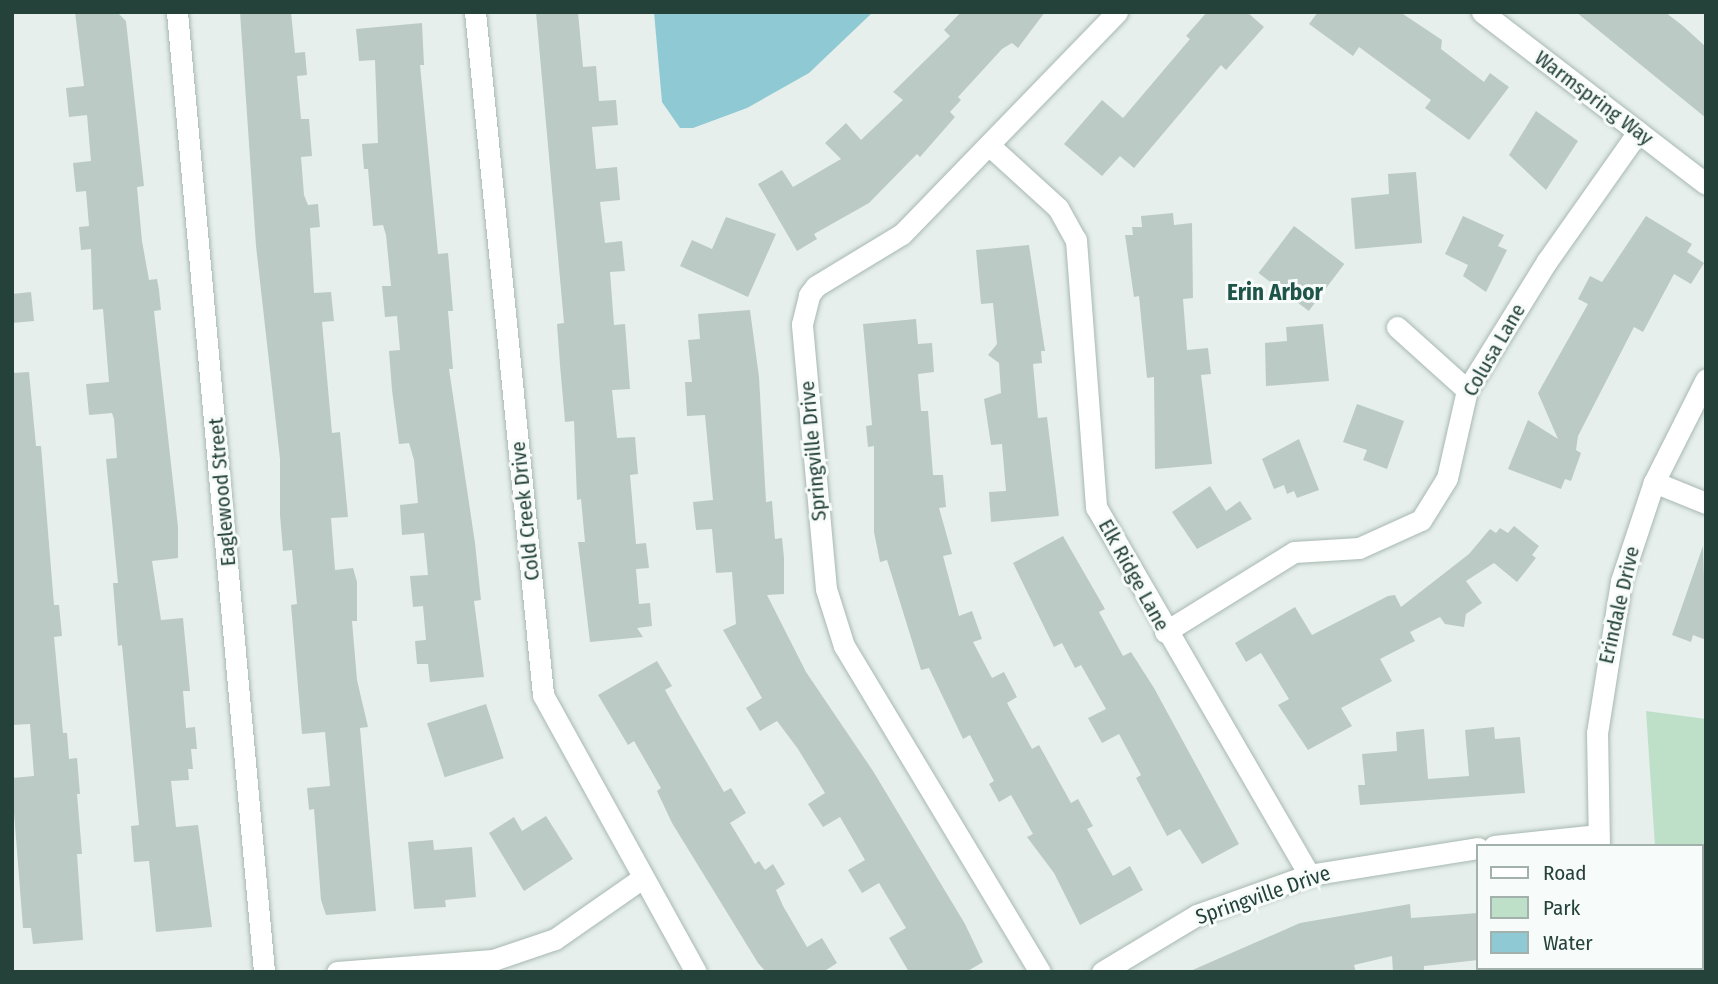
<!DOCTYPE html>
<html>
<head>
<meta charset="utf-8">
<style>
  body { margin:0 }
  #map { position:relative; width:1718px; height:984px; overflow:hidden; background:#e6efeb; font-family:"Fira Sans Condensed",sans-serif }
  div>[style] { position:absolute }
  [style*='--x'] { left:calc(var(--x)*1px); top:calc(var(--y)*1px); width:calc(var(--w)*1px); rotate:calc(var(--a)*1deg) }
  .green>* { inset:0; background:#bfe0c8 }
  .water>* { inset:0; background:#8ec9d4 }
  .building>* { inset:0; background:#bbcac4; transform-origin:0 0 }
  .roads { filter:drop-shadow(0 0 2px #a8b8b2) drop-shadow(0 0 2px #a8b8b2) }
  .street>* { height:21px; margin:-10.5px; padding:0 10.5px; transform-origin:10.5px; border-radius:10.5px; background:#fff }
  .secondary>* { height:21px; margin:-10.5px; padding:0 10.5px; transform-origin:10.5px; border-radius:10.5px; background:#fff }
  span { translate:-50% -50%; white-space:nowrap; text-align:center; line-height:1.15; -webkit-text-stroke:6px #f7fbf9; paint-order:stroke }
  .street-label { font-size:21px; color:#24423a }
  .neighbourhood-label { font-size:23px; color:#1f5548; font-weight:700 }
  .frame { position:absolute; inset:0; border:14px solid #24423a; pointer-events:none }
  .legend { position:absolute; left:1476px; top:844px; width:228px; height:126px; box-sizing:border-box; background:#f7fbf9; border:2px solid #a3b1ad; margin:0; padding:9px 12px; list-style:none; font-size:21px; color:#24423a }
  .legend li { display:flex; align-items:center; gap:14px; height:35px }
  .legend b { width:35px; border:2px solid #a3b1ad }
</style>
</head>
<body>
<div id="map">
  <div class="green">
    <i style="clip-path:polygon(1646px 711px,1706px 719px,1706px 972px,1670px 972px,1669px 968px,1702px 968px,1702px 846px,1655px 846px)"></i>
  </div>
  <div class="water">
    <i style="clip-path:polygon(654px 12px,873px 12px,809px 73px,747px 108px,693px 128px,680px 128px,662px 102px)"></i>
  </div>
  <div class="building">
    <i style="clip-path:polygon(75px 12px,117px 12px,126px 21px,144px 186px,137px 187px,142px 241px,149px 280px,157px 279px,159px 290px,161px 310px,154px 311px,178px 527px,178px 558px,152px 561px,161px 620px,183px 618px,190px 691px,183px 691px,186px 728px,195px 727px,197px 749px,191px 749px,193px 769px,188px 769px,189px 780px,171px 781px,176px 827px,198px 825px,212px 927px,156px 932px,149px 861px,134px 862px,131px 826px,139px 825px,122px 645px,118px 646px,113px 583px,118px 583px,106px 459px,117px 458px,114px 419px,112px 413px,89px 415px,86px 384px,109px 382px,103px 309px,93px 310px,91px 249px,81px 250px,79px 227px,89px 226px,86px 191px,76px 192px,73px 163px,91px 161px,87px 115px,69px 117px,66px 88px,84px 86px)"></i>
    <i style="clip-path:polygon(240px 12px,291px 12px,295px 53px,305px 52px,307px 75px,297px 76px,301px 119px,309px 119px,312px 156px,301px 157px,304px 195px,308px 205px,318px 204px,320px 227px,310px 228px,314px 293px,331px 292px,334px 321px,322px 322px,332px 433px,340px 432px,348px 517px,331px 518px,335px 570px,353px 568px,357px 582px,357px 621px,352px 621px,357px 680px,368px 727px,360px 728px,376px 911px,326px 915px,321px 900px,314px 809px,309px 810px,307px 788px,330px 786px,325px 732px,302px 734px,291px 605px,297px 604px,292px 550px,283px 551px,280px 515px,280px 459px,256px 246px)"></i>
    <i style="clip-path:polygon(536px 12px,578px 12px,583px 67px,596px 66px,599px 101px,616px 100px,618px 125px,592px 127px,596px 169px,617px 167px,620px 200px,600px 202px,605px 243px,622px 241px,625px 271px,610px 272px,614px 325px,625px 324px,630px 389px,612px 390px,617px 438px,635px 437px,638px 474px,630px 475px,636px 544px,646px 543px,649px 568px,636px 569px,639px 604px,650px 603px,652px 626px,637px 628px,643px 637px,590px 642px,578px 542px,585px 542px,581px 499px,577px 500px,574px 421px,565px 422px,560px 365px,557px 324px,564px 323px)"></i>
    <i style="clip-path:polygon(961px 12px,1045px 12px,1018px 48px,1012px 43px,1002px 49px,958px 97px,961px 100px,950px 112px,955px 117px,920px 157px,917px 154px,869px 203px,814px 234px,817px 239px,797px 251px,758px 184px,782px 170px,793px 187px,841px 159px,825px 143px,846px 123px,861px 140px,903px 100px,893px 92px,950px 36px,944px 30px)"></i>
    <i style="clip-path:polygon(1207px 12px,1247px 12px,1264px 27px,1226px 70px,1221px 65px,1134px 168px,1120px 156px,1102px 176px,1064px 144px,1102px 100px,1123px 118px,1190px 39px,1186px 36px)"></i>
    <i style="clip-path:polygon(1318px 12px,1400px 12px,1442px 40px,1441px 49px,1484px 82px,1490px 73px,1509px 87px,1469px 140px,1425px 108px,1431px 100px,1359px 47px,1353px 56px,1309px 24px)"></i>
    <i style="clip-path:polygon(1576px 12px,1665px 12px,1683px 26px,1706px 47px,1706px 118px)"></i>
    <i style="clip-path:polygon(422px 23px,424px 65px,420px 65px,438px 254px,448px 253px,453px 311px,448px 311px,453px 369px,449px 369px,475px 543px,481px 600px,474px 601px,484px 677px,430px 682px,428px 664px,417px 664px,415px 641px,426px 640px,423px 606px,413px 607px,410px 576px,428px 575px,424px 533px,402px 535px,400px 505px,418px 503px,414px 460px,409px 443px,399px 444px,392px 390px,389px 351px,400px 350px,397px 316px,385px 317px,382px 286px,391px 286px,386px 235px,383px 225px,373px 226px,368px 169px,364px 169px,362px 144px,378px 143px,375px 60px,359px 61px,356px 29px)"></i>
    <i style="clip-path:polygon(1536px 111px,1578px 141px,1546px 190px,1509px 155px)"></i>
    <i style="clip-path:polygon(1416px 172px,1422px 243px,1355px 249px,1351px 198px,1389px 194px,1388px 174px)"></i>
    <i style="clip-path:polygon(1173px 213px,1174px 225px,1192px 223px,1193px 298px,1183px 299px,1187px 350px,1208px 348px,1211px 374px,1201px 375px,1212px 464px,1155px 469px,1154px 377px,1147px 378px,1139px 296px,1134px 297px,1125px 235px,1133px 235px,1132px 227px,1142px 227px,1141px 216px)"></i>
    <i style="clip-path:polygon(1463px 216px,1504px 235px,1498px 246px,1507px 250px,1486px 292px,1463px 276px,1468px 265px,1445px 254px)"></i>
    <i style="clip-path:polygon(1646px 216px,1692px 244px,1687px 252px,1704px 263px,1691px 284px,1674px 274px,1643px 332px,1634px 327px,1578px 436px,1576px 450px,1581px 453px,1571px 481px,1565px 479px,1561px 489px,1508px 469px,1528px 420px,1558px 439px,1538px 393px,1588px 304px,1578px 299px,1590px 276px,1602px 282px)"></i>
    <i style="clip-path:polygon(726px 217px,776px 234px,748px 297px,680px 266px,692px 240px,712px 249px)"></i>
    <i style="left:1294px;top:226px;width:63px;height:59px;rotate:37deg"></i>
    <i style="clip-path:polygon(1029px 245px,1045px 351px,1041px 351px,1042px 363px,1033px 364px,1038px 418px,1047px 417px,1059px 516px,991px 522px,989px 492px,1006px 491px,1002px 444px,991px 445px,984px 399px,1001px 393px,999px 363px,988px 355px,997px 344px,993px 303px,981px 304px,976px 250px)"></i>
    <i style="clip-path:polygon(31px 292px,34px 321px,12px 323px,12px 294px)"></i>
    <i style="clip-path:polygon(750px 310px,759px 377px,766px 502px,772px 501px,775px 539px,782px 538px,784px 558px,784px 594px,767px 595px,806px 672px,873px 771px,965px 924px,983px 962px,966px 972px,909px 972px,889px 938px,906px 928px,879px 883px,862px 893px,848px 870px,865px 860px,840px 817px,823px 827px,808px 804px,825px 793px,798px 749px,777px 721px,760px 731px,746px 708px,762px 698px,723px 630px,736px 624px,732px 572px,716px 573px,712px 529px,696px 530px,693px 502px,713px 500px,705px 415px,687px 416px,685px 382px,692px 382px,688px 340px,700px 339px,698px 314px)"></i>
    <i style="clip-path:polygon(916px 319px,918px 344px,932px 343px,934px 372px,918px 374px,921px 411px,928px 411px,933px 475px,943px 475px,946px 507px,939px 508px,952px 554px,943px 556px,959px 616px,972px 611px,982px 639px,973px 642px,992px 678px,1004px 672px,1017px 697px,1007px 703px,1032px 749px,1039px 745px,1071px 803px,1078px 799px,1093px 826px,1087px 829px,1113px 876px,1130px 866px,1143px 890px,1080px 925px,1054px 873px,1027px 837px,1033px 834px,1011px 795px,999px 802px,989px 784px,994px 781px,970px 735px,963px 739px,929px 668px,921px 670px,887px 560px,880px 562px,874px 532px,874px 446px,868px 447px,866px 426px,872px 425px,863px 324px)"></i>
    <i style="clip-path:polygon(1323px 324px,1329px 381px,1266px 386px,1265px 343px,1287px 341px,1286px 327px)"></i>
    <i style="clip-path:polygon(29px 372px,36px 446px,41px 446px,54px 605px,59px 605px,62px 636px,54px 637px,63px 733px,67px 733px,69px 759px,77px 758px,80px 794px,77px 794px,82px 854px,77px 854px,83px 940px,33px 944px,31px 928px,23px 928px,12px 787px,12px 778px,34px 776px,30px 724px,12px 725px,12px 373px)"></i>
    <i style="clip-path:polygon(1357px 404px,1404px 421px,1387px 469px,1363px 460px,1367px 450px,1343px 442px)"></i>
    <i style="clip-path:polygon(1299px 439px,1319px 490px,1297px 498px,1294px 491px,1287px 494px,1284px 485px,1274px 489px,1262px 459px)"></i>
    <i style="clip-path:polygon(1210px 486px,1226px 511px,1240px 501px,1252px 519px,1197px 549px,1172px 512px)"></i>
    <i style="clip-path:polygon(1514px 526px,1539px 546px,1532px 555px,1536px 558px,1517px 582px,1494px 563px,1466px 581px,1482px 603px,1466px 614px,1464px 627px,1445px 624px,1440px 617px,1410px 632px,1415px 641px,1380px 659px,1392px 681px,1341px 708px,1352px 726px,1308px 750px,1278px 705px,1289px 699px,1261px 653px,1246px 662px,1235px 643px,1295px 607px,1312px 635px,1388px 596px,1395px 595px,1401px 607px,1469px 554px,1490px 529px,1496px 533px,1500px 528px,1508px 533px)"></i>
    <i style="clip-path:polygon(1063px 536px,1105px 609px,1099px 612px,1123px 656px,1131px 652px,1154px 688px,1239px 844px,1202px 864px,1180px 829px,1167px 836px,1136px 778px,1141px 775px,1119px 734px,1102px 743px,1088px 718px,1106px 709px,1081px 665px,1075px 668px,1062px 643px,1054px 647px,1013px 563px)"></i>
    <i style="clip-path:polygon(1703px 546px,1706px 640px,1693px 635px,1691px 642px,1672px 635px)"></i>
    <i style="clip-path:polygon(657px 661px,672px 686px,665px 690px,679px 715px,724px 792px,731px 788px,746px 813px,730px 823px,755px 864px,759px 861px,765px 870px,773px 864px,785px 884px,776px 890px,783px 906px,807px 947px,822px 938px,837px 963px,823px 972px,766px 972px,758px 963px,672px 823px,657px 791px,661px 788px,634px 741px,628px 745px,598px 695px)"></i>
    <i style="left:486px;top:704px;width:57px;height:62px;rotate:72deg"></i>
    <i style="clip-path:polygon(1494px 727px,1495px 739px,1520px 737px,1525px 793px,1360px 805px,1358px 785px,1365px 785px,1362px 754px,1397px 751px,1396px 732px,1424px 729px,1428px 779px,1469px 776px,1465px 730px)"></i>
    <i style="clip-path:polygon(546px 816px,573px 859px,524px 891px,489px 833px,514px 817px,522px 831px)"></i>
    <i style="clip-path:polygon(433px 840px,434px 850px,472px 847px,476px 897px,445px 900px,446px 907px,414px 909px,408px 842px)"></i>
    <i style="clip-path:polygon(1410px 904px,1411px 918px,1478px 913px,1478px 960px,1424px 966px,1424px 972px,1393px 972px,1392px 956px,1354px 965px,1356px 972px,1188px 972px,1300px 923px)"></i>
  </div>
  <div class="roads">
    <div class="street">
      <i style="--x:177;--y:12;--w:964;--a:84.82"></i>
      <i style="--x:475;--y:12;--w:686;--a:84.31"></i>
      <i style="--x:543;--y:695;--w:316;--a:61.1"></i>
      <i style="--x:1482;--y:12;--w:282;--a:37.5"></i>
      <i style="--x:991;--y:147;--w:91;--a:42.3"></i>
      <i style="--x:1058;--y:208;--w:37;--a:61"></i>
      <i style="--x:1076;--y:240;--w:268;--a:85.7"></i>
      <i style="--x:1096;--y:507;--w:425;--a:59.9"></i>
      <i style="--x:1397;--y:327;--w:94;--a:42"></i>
      <i style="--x:1654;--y:482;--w:56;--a:22"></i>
      <i style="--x:1165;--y:632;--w:152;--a:-31.8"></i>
      <i style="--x:1294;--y:552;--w:65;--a:-3.5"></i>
      <i style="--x:1359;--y:548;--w:68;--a:-24.3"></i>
      <i style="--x:1421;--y:520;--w:49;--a:-58.2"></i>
      <i style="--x:1447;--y:478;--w:90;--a:-77.2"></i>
      <i style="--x:1467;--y:390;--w:152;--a:-58.2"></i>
      <i style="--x:1547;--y:261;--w:158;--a:-54.8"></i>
      <i style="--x:1494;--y:846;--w:105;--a:-6"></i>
      <i style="--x:337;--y:972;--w:156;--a:-4.4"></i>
      <i style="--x:493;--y:960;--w:65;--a:-18.7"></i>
      <i style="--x:555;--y:939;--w:105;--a:-34.9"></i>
      <i style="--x:1040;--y:972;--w:380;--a:-121"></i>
      <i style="--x:844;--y:646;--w:60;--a:-107.5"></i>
      <i style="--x:826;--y:589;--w:266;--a:-95.2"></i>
      <i style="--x:802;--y:324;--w:30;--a:-76"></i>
      <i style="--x:809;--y:295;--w:11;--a:-52"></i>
      <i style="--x:816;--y:286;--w:100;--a:-31.2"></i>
      <i style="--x:902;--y:234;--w:309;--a:-45.9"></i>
      <i style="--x:1102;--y:972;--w:111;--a:-31"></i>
      <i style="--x:1197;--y:915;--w:119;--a:-19.7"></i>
      <i style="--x:1309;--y:875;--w:171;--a:-9.1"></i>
    </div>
    <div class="secondary">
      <i style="--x:1599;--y:846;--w:113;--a:-91"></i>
      <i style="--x:1597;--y:733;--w:154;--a:-81"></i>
      <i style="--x:1621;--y:581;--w:104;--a:-71.6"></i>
      <i style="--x:1654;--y:482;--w:115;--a:-63.2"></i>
      <i style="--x:1617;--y:968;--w:4;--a:76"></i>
    </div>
  </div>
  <div class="street-label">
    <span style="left:1594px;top:98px;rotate:37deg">Warmspring Way</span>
    <span style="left:1494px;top:350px;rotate:-60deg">Colusa Lane</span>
    <span style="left:813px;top:451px;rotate:-95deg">Springville Drive</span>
    <span style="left:222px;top:492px;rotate:-95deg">Eaglewood Street</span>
    <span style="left:525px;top:511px;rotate:-96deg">Cold Creek Drive</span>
    <span style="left:1134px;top:575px;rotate:61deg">Elk Ridge Lane</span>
    <span style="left:1619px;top:605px;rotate:-77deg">Erindale Drive</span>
    <span style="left:1263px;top:895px;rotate:-19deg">Springville Drive</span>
  </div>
  <div class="neighbourhood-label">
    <span style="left:1275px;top:292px">Erin Arbor</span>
  </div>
  <div class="frame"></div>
  <ul class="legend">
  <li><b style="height:9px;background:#fff"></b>Road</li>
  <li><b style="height:19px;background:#bfe0c8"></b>Park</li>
  <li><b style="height:19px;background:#8ec9d4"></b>Water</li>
  </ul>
</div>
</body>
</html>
